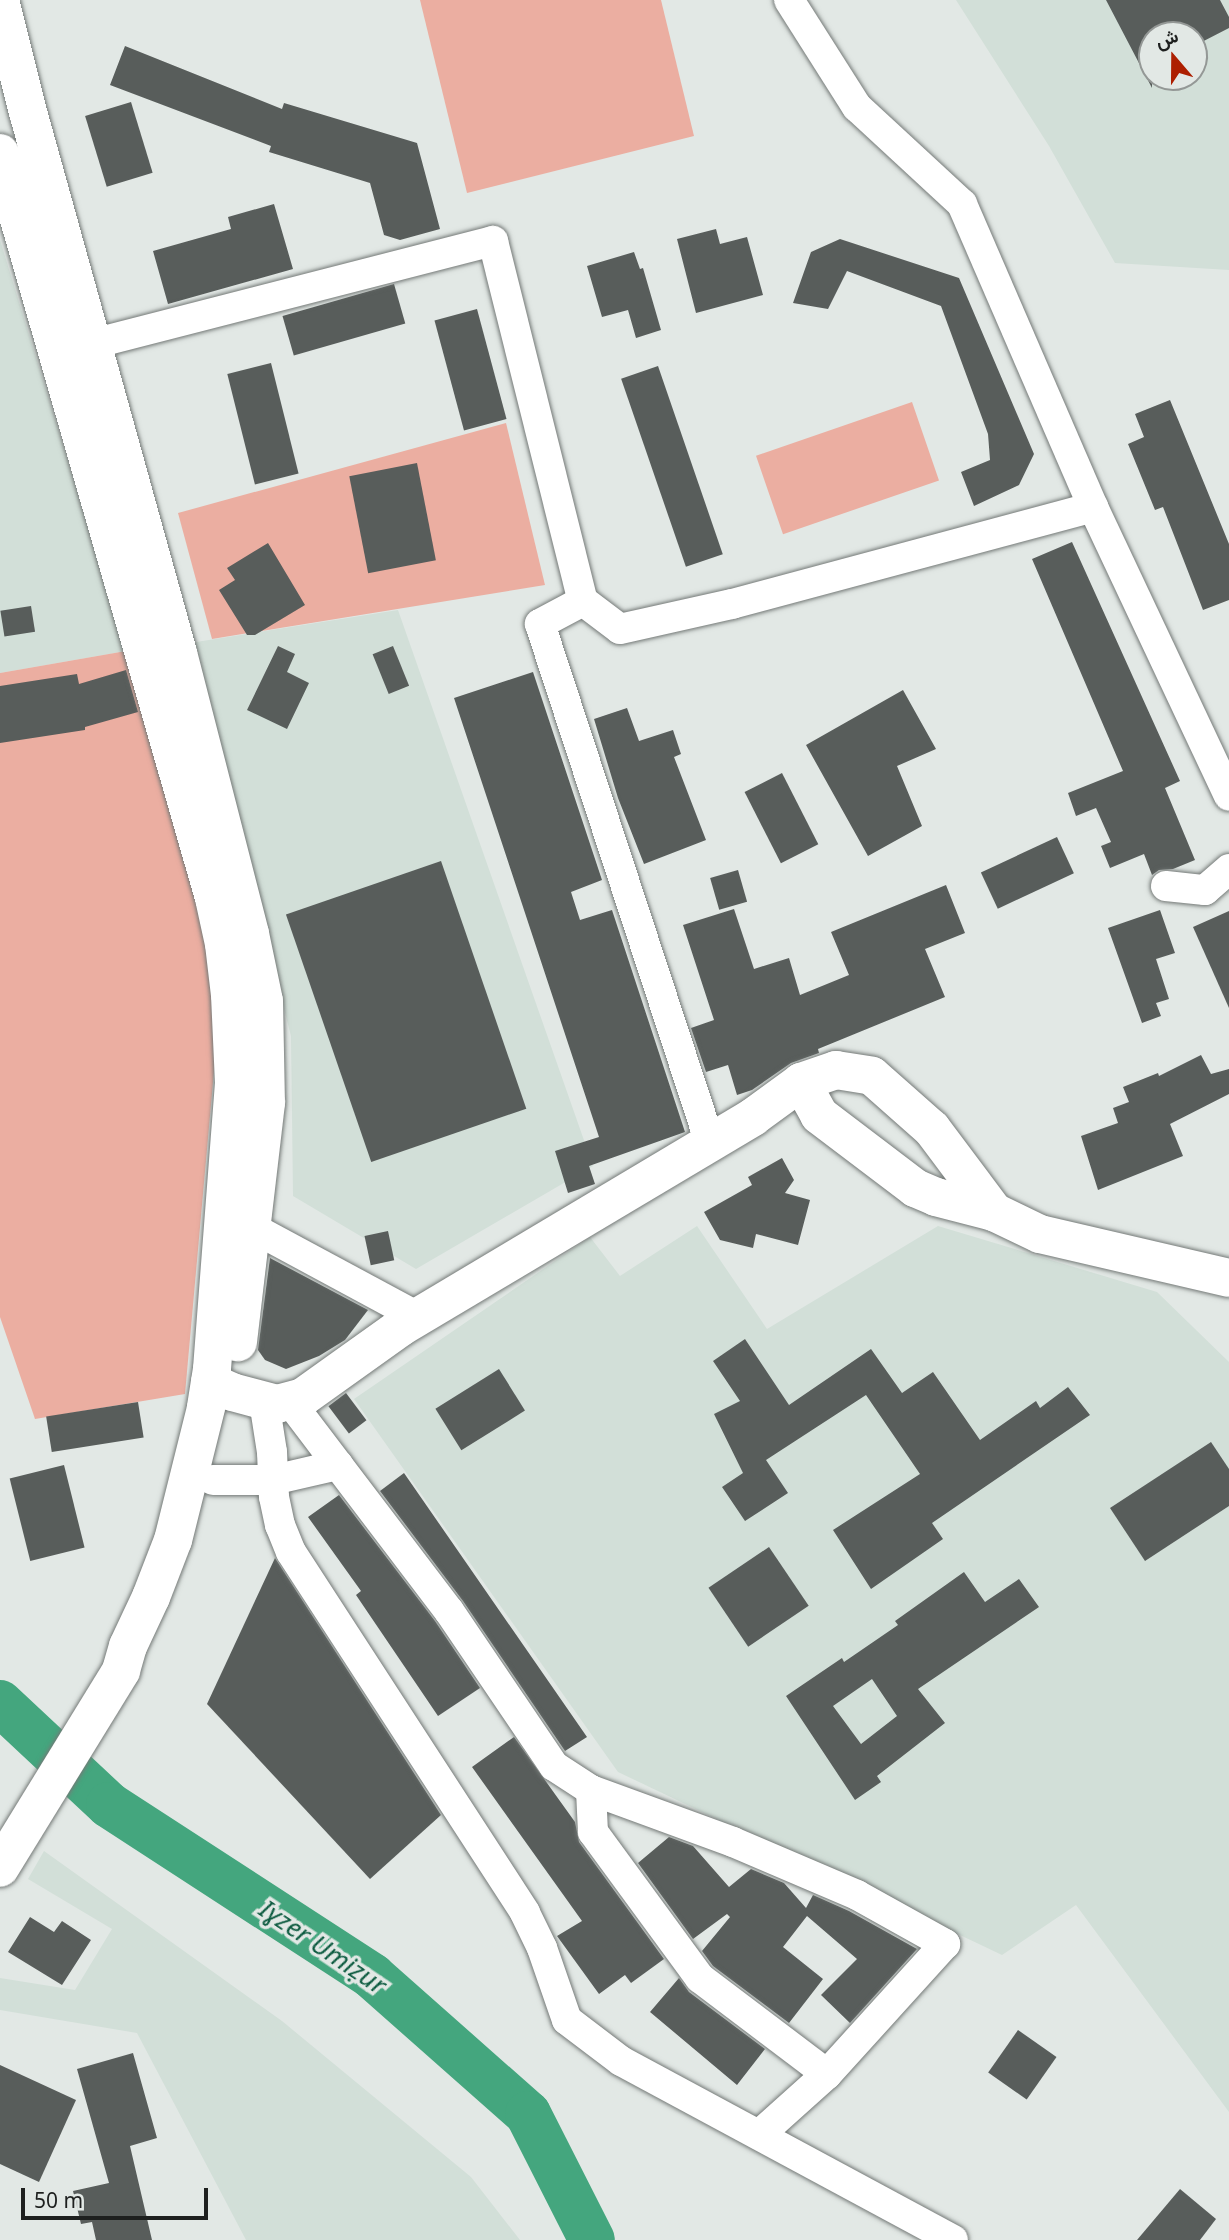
<!DOCTYPE html>
<html>
<head>
<meta charset="utf-8">
<style>
  body { margin:0 }
  #map { position:relative; width:1229px; height:2240px; overflow:hidden; background:#e2e8e5; font-family:"Noto Sans",Vazirmatn,sans-serif }
  div>[style] { position:absolute }
  [style*='--x'] { left:calc(var(--x)*1px); top:calc(var(--y)*1px); width:calc(var(--w)*1px); rotate:calc(var(--a)*1deg) }
  .built>* { inset:0; background:#d2dfd8 }
  .green>* { inset:0; background:#ebaea1; transform-origin:0 0 }
  .river>* { height:46px; margin:-23px; padding:0 23px; transform-origin:23px; border-radius:23px; background:#44a67e }
  .building>* { inset:0; background:#585d5b; transform-origin:0 0 }
  .roads { filter:drop-shadow(0 0 2px #747977) drop-shadow(0 0 2px #747977) }
  .minor>* { height:30px; margin:-15px; padding:0 15px; transform-origin:15px; border-radius:15px; background:#fff }
  .secondary>* { height:38px; margin:-19px; padding:0 19px; transform-origin:19px; border-radius:19px; background:#fff }
  .primary>* { height:38px; margin:-19px; padding:0 19px; transform-origin:19px; border-radius:19px; background:#fff }
  span { translate:-50% -50%; white-space:nowrap; text-align:center; line-height:1.15; -webkit-text-stroke:7px #e2e8e5; paint-order:stroke }
  .water-label { font-size:26px; color:#0d5b40; font-style:italic }
  .north { position:absolute; left:1138px; top:21px; width:70px; height:70px; box-sizing:border-box; background:#e2e8e5; border:2px solid #949896; border-radius:50%; rotate:340deg; font-size:19px; font-weight:700; line-height:28px; text-align:center; color:#1e201f }
  .north::after { content:''; display:block; margin:auto; width:24px; height:32px; background:#ad1f01; clip-path:polygon(50% 0,100% 100%,50% 72%,0 100%) }
  .scale { position:absolute; left:21px; top:2188px; width:187px; height:32px; box-sizing:border-box; border:4px solid #1e201f; border-top:0; padding-left:9px; font-size:21px; line-height:24px; white-space:nowrap; color:#1e201f; -webkit-text-stroke:5px #e2e8e5; paint-order:stroke }
</style>
</head>
<body>
<div id="map">
  <div class="built">
    <i style="clip-path:polygon(evenodd,956px 0,1229px 0,1229px 270px,1115px 263px,1049px 146px,956px 0,1152px 35px,1194px 35px,1194px 77px,1152px 77px,1152px 35px)"></i>
    <i style="clip-path:polygon(0 240px,126px 651px,0 673px)"></i>
    <i style="clip-path:polygon(398px 610px,593px 1166px,416px 1269px,293px 1196px,291px 1036px,190px 643px)"></i>
    <i style="clip-path:polygon(697px 1226px,767px 1329px,938px 1226px,1157px 1292px,1229px 1362px,1229px 2112px,1076px 1905px,1002px 1955px,618px 1772px,354px 1399px,590px 1237px,620px 1276px)"></i>
    <i style="clip-path:polygon(44px 1851px,282px 2021px,471px 2177px,520px 2240px,246px 2240px,137px 2033px,0 2010px,0 1978px,75px 1990px,112px 1929px,28px 1879px)"></i>
  </div>
  <div class="green">
    <i style="clip-path:polygon(420px 0,661px 0,694px 136px,467px 193px)"></i>
    <i style="left:912px;top:402px;width:83px;height:165px;rotate:71deg"></i>
    <i style="clip-path:polygon(506px 423px,545px 585px,212px 639px,178px 513px)"></i>
    <i style="clip-path:polygon(126px 651px,207px 931px,217px 1038px,185px 1394px,35px 1419px,0 1317px,0 673px)"></i>
  </div>
  <div class="river">
    <i style="--x:0;--y:1703;--w:149;--a:43.1"></i>
    <i style="--x:109;--y:1805;--w:314;--a:33"></i>
    <i style="--x:372;--y:1976;--w:208;--a:41.5"></i>
    <i style="--x:528;--y:2114;--w:141;--a:63.1"></i>
  </div>
  <div class="building">
    <i style="clip-path:polygon(1106px 0,1220px 0,1229px 17px,1229px 28px,1194px 46px,1194px 35px,1152px 35px,1152px 88px)"></i>
    <i style="clip-path:polygon(125px 46px,282px 109px,284px 103px,417px 143px,440px 229px,400px 240px,384px 235px,370px 183px,269px 152px,271px 146px,110px 85px)"></i>
    <i style="left:131px;top:102px;width:74px;height:48px;rotate:73deg"></i>
    <i style="clip-path:polygon(274px 204px,293px 269px,168px 304px,153px 251px,231px 229px,228px 217px)"></i>
    <i style="clip-path:polygon(716px 229px,720px 244px,747px 237px,763px 295px,696px 313px,677px 239px)"></i>
    <i style="clip-path:polygon(840px 239px,959px 278px,1034px 454px,1019px 485px,974px 506px,961px 472px,990px 460px,988px 434px,941px 306px,847px 271px,828px 309px,793px 303px,811px 252px)"></i>
    <i style="clip-path:polygon(634px 252px,640px 269px,643px 268px,661px 330px,636px 338px,628px 310px,602px 317px,587px 266px)"></i>
    <i style="left:394px;top:284px;width:41px;height:116px;rotate:74deg"></i>
    <i style="left:477px;top:309px;width:114px;height:44px;rotate:75deg"></i>
    <i style="left:271px;top:363px;width:114px;height:45px;rotate:76deg"></i>
    <i style="left:658px;top:366px;width:199px;height:39px;rotate:71deg"></i>
    <i style="clip-path:polygon(1170px 400px,1229px 544px,1229px 600px,1203px 610px,1163px 507px,1155px 510px,1128px 444px,1144px 437px,1135px 414px)"></i>
    <i style="left:417px;top:463px;width:99px;height:69px;rotate:79deg"></i>
    <i style="clip-path:polygon(1072px 542px,1180px 781px,1165px 788px,1195px 860px,1173px 869px,1159px 870px,1152px 875px,1144px 854px,1110px 868px,1101px 846px,1111px 842px,1096px 808px,1076px 816px,1068px 793px,1123px 771px,1032px 559px)"></i>
    <i style="clip-path:polygon(268px 543px,305px 605px,255px 635px,247px 635px,219px 590px,235px 580px,227px 568px)"></i>
    <i style="left:31px;top:606px;width:26px;height:31px;rotate:81deg"></i>
    <i style="clip-path:polygon(278px 646px,295px 654px,287px 672px,309px 683px,287px 729px,247px 710px)"></i>
    <i style="left:393px;top:646px;width:43px;height:22px;rotate:68deg"></i>
    <i style="clip-path:polygon(126px 670px,138px 712px,85px 727px,85px 730px,0 743px,0 686px,77px 674px,79px 684px)"></i>
    <i style="clip-path:polygon(533px 672px,602px 880px,571px 892px,580px 920px,612px 910px,685px 1132px,589px 1166px,595px 1184px,568px 1193px,555px 1151px,599px 1137px,454px 698px)"></i>
    <i style="clip-path:polygon(903px 690px,936px 749px,897px 766px,922px 826px,868px 856px,806px 745px)"></i>
    <i style="clip-path:polygon(627px 708px,639px 741px,673px 730px,681px 754px,674px 757px,706px 840px,644px 864px,618px 798px,594px 719px)"></i>
    <i style="left:782px;top:773px;width:80px;height:42px;rotate:63deg"></i>
    <i style="left:1057px;top:837px;width:40px;height:84px;rotate:65deg"></i>
    <i style="left:441px;top:861px;width:262px;height:164px;rotate:71deg"></i>
    <i style="left:738px;top:870px;width:33px;height:29px;rotate:74deg"></i>
    <i style="clip-path:polygon(946px 885px,965px 933px,925px 949px,945px 997px,818px 1049px,819px 1053px,791px 1063px,752px 1090px,737px 1095px,728px 1065px,706px 1072px,691px 1028px,714px 1020px,683px 925px,734px 909px,754px 969px,789px 958px,800px 995px,849px 975px,831px 932px)"></i>
    <i style="clip-path:polygon(1160px 910px,1175px 953px,1156px 959px,1169px 999px,1156px 1003px,1161px 1016px,1142px 1023px,1108px 928px)"></i>
    <i style="clip-path:polygon(1229px 911px,1229px 1008px,1193px 927px)"></i>
    <i style="clip-path:polygon(1201px 1055px,1211px 1074px,1229px 1069px,1229px 1094px,1170px 1124px,1183px 1156px,1098px 1190px,1081px 1136px,1118px 1123px,1113px 1108px,1129px 1102px,1123px 1087px,1158px 1073px,1159px 1076px)"></i>
    <i style="clip-path:polygon(782px 1158px,794px 1180px,785px 1193px,810px 1200px,798px 1245px,756px 1234px,753px 1248px,720px 1240px,704px 1212px,752px 1185px,748px 1177px)"></i>
    <i style="left:388px;top:1231px;width:30px;height:24px;rotate:78deg"></i>
    <i style="clip-path:polygon(270px 1258px,368px 1310px,345px 1340px,319px 1356px,286px 1369px,265px 1360px,258px 1350px)"></i>
    <i style="clip-path:polygon(745px 1339px,789px 1405px,871px 1349px,902px 1393px,933px 1372px,980px 1440px,1036px 1401px,1040px 1408px,1068px 1387px,1090px 1415px,932px 1523px,943px 1539px,871px 1589px,833px 1530px,920px 1474px,866px 1395px,766px 1460px,788px 1493px,745px 1521px,722px 1487px,743px 1473px,714px 1414px,740px 1401px,713px 1361px)"></i>
    <i style="left:499px;top:1369px;width:49px;height:75px;rotate:58deg"></i>
    <i style="left:346px;top:1393px;width:34px;height:22px;rotate:53deg"></i>
    <i style="left:138px;top:1402px;width:36px;height:93px;rotate:81deg"></i>
    <i style="clip-path:polygon(1211px 1442px,1229px 1469px,1229px 1506px,1145px 1561px,1110px 1508px)"></i>
    <i style="left:64px;top:1465px;width:85px;height:56px;rotate:76deg"></i>
    <i style="clip-path:polygon(404px 1473px,587px 1737px,565px 1751px,463px 1601px,380px 1491px)"></i>
    <i style="clip-path:polygon(339px 1495px,435px 1621px,480px 1688px,438px 1716px,356px 1595px,361px 1591px,308px 1517px)"></i>
    <i style="left:769px;top:1547px;width:71px;height:73px;rotate:56deg"></i>
    <i style="clip-path:polygon(275px 1558px,441px 1815px,370px 1879px,207px 1704px)"></i>
    <i style="clip-path:polygon(evenodd,964px 1572px,985px 1602px,1019px 1579px,1039px 1607px,918px 1689px,945px 1723px,877px 1776px,881px 1782px,855px 1800px,786px 1696px,842px 1658px,844px 1662px,898px 1625px,895px 1621px,964px 1572px,872px 1679px,897px 1716px,861px 1744px,833px 1706px,872px 1679px)"></i>
    <i style="clip-path:polygon(514px 1737px,575px 1822px,579px 1842px,664px 1959px,631px 1983px,625px 1975px,599px 1994px,557px 1936px,582px 1921px,472px 1767px)"></i>
    <i style="clip-path:polygon(669px 1837px,693px 1846px,729px 1887px,751px 1869px,784px 1883px,806px 1908px,813px 1895px,849px 1911px,917px 1949px,850px 2023px,821px 1995px,857px 1959px,807px 1916px,783px 1947px,823px 1979px,789px 2023px,713px 1966px,702px 1951px,730px 1917px,727px 1914px,693px 1939px,638px 1863px)"></i>
    <i style="clip-path:polygon(30px 1917px,54px 1932px,62px 1921px,91px 1940px,62px 1985px,8px 1952px)"></i>
    <i style="clip-path:polygon(679px 1978px,689px 1992px,765px 2049px,737px 2085px,650px 2012px)"></i>
    <i style="left:1018px;top:2030px;width:47px;height:52px;rotate:35deg"></i>
    <i style="clip-path:polygon(133px 2053px,157px 2138px,130px 2146px,152px 2240px,96px 2240px,92px 2222px,81px 2224px,73px 2191px,109px 2183px,77px 2069px)"></i>
    <i style="clip-path:polygon(0 2065px,76px 2100px,39px 2182px,0 2164px)"></i>
    <i style="clip-path:polygon(1180px 2189px,1216px 2219px,1200px 2240px,1137px 2240px)"></i>
  </div>
  <div class="roads">
    <div class="minor">
      <i style="--x:789;--y:0;--w:127;--a:57.6"></i>
      <i style="--x:857;--y:107;--w:143;--a:42.7"></i>
      <i style="--x:962;--y:204;--w:330;--a:66.6"></i>
      <i style="--x:1093;--y:507;--w:319;--a:64.8"></i>
      <i style="--x:92;--y:344;--w:414;--a:-14.4"></i>
      <i style="--x:493;--y:241;--w:371;--a:76"></i>
      <i style="--x:583;--y:601;--w:46;--a:37.1"></i>
      <i style="--x:620;--y:629;--w:115;--a:-12.6"></i>
      <i style="--x:732;--y:604;--w:374;--a:-15"></i>
      <i style="--x:583;--y:601;--w:49;--a:151.9"></i>
      <i style="--x:540;--y:624;--w:546;--a:71.86"></i>
      <i style="--x:1166;--y:886;--w:39;--a:6"></i>
      <i style="--x:1205;--y:890;--w:32;--a:-41"></i>
      <i style="--x:251;--y:1227;--w:190;--a:28.3"></i>
      <i style="--x:264;--y:1401;--w:52;--a:81.1"></i>
      <i style="--x:272;--y:1452;--w:45;--a:87.5"></i>
      <i style="--x:274;--y:1497;--w:29;--a:78"></i>
      <i style="--x:280;--y:1525;--w:29;--a:68"></i>
      <i style="--x:291;--y:1552;--w:430;--a:57"></i>
      <i style="--x:525;--y:1913;--w:39;--a:64"></i>
      <i style="--x:542;--y:1948;--w:76;--a:70.9"></i>
      <i style="--x:567;--y:2020;--w:68;--a:37.2"></i>
      <i style="--x:621;--y:2061;--w:377;--a:28.3"></i>
      <i style="--x:291;--y:1403;--w:261;--a:52.8"></i>
      <i style="--x:449;--y:1611;--w:187;--a:55.9"></i>
      <i style="--x:554;--y:1766;--w:44;--a:33"></i>
      <i style="--x:591;--y:1790;--w:151;--a:20.1"></i>
      <i style="--x:733;--y:1842;--w:135;--a:23.1"></i>
      <i style="--x:857;--y:1895;--w:101;--a:29.1"></i>
      <i style="--x:945;--y:1944;--w:176;--a:132.2"></i>
      <i style="--x:827;--y:2074;--w:91;--a:138.1"></i>
      <i style="--x:213;--y:1480;--w:60;--a:0"></i>
      <i style="--x:273;--y:1480;--w:67;--a:-13"></i>
      <i style="--x:591;--y:1790;--w:42;--a:87.3"></i>
      <i style="--x:593;--y:1832;--w:181;--a:53.8"></i>
      <i style="--x:700;--y:1978;--w:159;--a:37.1"></i>
    </div>
    <div class="secondary">
      <i style="--x:801;--y:1082;--w:38;--a:61"></i>
      <i style="--x:819;--y:1115;--w:121;--a:37.2"></i>
      <i style="--x:915;--y:1188;--w:23;--a:23"></i>
      <i style="--x:936;--y:1197;--w:60;--a:14.5"></i>
      <i style="--x:994;--y:1212;--w:51;--a:25.6"></i>
      <i style="--x:1040;--y:1234;--w:194;--a:13.1"></i>
      <i style="--x:210;--y:1382;--w:24;--a:24"></i>
      <i style="--x:232;--y:1392;--w:47;--a:14.9"></i>
      <i style="--x:277;--y:1404;--w:27;--a:-15"></i>
      <i style="--x:303;--y:1397;--w:120;--a:-35.5"></i>
      <i style="--x:401;--y:1327;--w:410;--a:-30.8"></i>
      <i style="--x:753;--y:1117;--w:59;--a:-36.1"></i>
      <i style="--x:801;--y:1082;--w:37;--a:-19"></i>
      <i style="--x:836;--y:1070;--w:36;--a:9"></i>
      <i style="--x:872;--y:1076;--w:80;--a:41.5"></i>
      <i style="--x:932;--y:1129;--w:104;--a:53.2"></i>
    </div>
    <div class="primary">
      <i style="--x:0;--y:0;--w:115;--a:76"></i>
      <i style="--x:28;--y:112;--w:561;--a:74.5"></i>
      <i style="--x:178;--y:653;--w:290;--a:75.6"></i>
      <i style="--x:250;--y:934;--w:68;--a:78.2"></i>
      <i style="--x:264;--y:1001;--w:102;--a:88.9"></i>
      <i style="--x:266;--y:1103;--w:241;--a:96.7"></i>
      <i style="--x:0;--y:153;--w:775;--a:73.97"></i>
      <i style="--x:214;--y:898;--w:47;--a:77.7"></i>
      <i style="--x:224;--y:944;--w:51;--a:83.3"></i>
      <i style="--x:230;--y:995;--w:88;--a:87.4"></i>
      <i style="--x:234;--y:1083;--w:287;--a:94.4"></i>
      <i style="--x:212;--y:1369;--w:39;--a:99"></i>
      <i style="--x:206;--y:1408;--w:136;--a:104"></i>
      <i style="--x:173;--y:1540;--w:61;--a:111.1"></i>
      <i style="--x:151;--y:1597;--w:54;--a:115.1"></i>
      <i style="--x:128;--y:1646;--w:26;--a:106"></i>
      <i style="--x:121;--y:1671;--w:231;--a:121.6"></i>
    </div>
  </div>
  <div class="water-label">
    <span style="left:323px;top:1947px;rotate:34deg">Iɣzer Umiẓur</span>
  </div>
  <div class="north">ش</div>
  <div class="scale">50 m</div>
</div>
</body>
</html>
